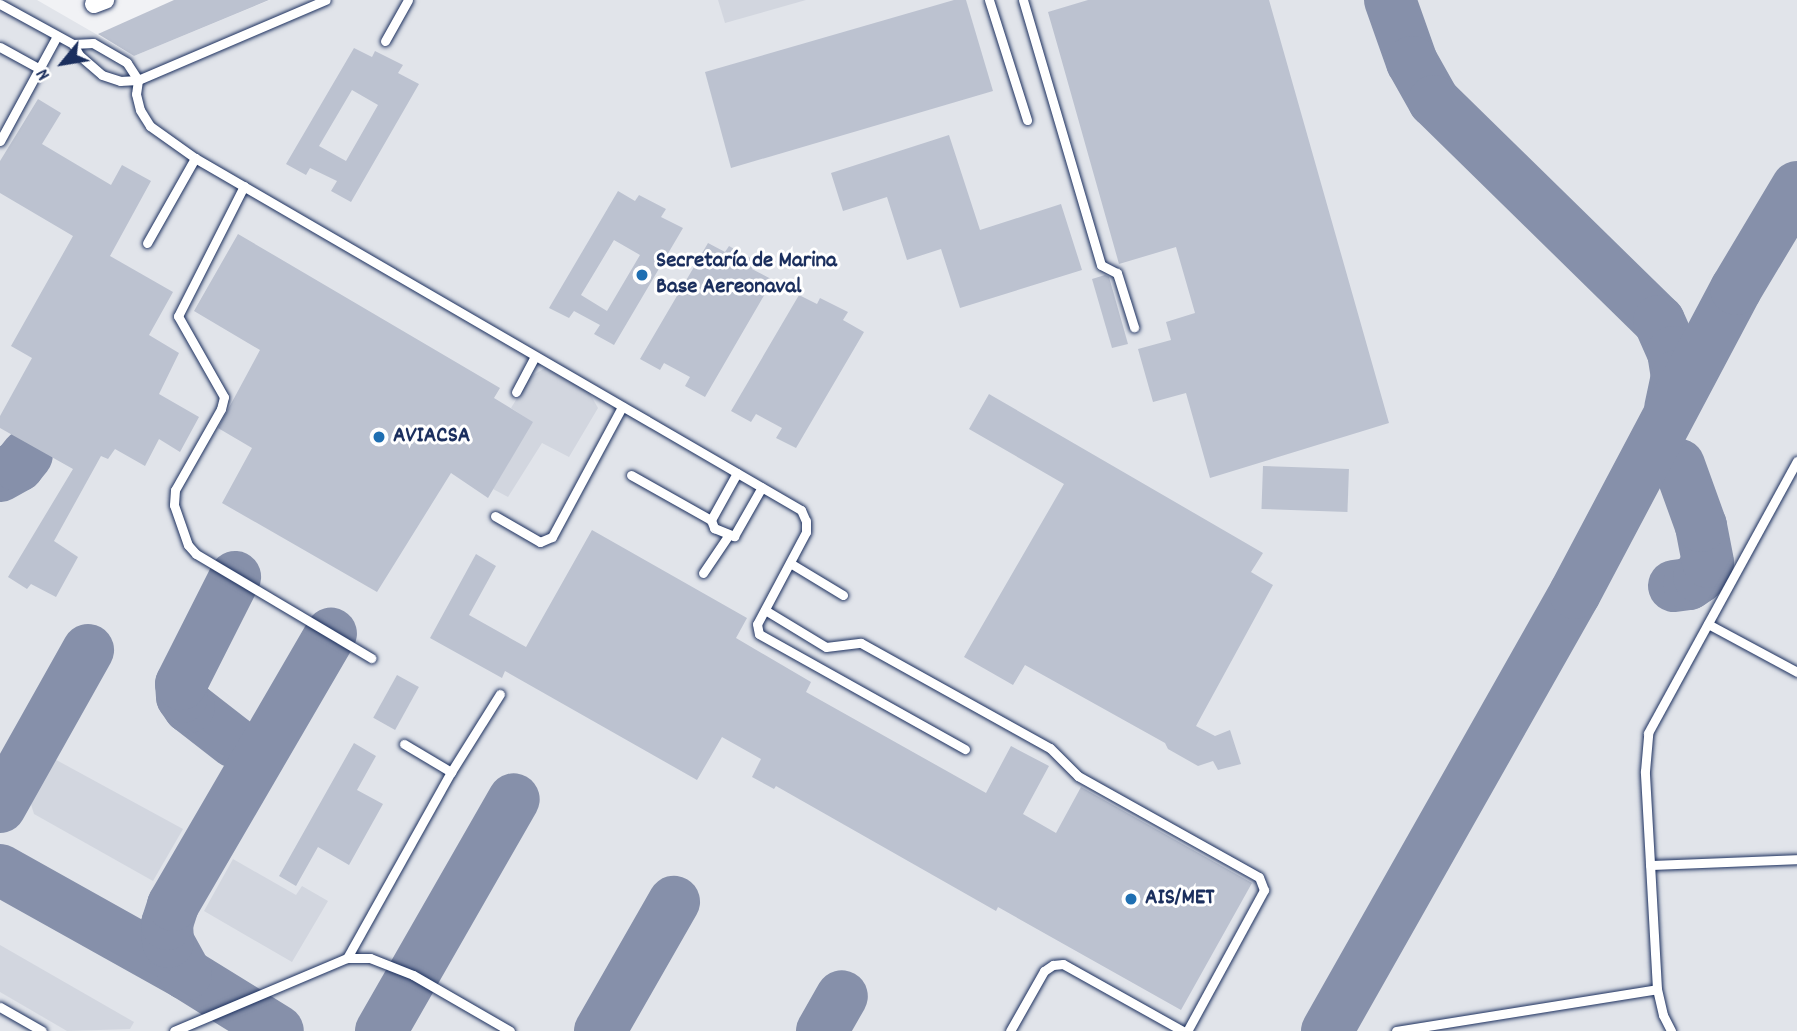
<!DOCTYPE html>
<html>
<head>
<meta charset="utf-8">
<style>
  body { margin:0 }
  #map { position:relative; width:1797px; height:1031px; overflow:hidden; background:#f1f2f5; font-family:Dekko,sans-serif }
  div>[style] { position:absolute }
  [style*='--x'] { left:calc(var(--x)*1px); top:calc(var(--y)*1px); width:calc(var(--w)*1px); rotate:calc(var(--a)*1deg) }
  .built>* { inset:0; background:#e1e4ea }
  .green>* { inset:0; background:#d2d6df }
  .taxiway>* { height:52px; margin:-26px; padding:0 26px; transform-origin:26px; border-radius:26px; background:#8690aa }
  .building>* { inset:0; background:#bcc2d0; transform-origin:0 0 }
  .roads { filter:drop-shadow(0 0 2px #1b2f5e) drop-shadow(0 0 2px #1b2f5e) }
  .lane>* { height:9px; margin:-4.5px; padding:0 4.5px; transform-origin:4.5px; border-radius:4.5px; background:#fff }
  .street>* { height:18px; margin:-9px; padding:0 9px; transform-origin:9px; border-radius:9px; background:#fff }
  .dots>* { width:19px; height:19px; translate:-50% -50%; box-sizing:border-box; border:4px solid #fff; border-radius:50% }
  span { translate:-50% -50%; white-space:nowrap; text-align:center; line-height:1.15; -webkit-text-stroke:6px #fff; paint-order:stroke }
  .poi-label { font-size:23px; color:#1b2f5e; font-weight:700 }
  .left { translate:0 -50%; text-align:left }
  .north { position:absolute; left:28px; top:28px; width:70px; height:70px; -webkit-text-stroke:5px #fff; paint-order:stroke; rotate:240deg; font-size:19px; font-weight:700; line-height:28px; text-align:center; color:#1b2f5e }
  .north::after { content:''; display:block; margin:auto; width:24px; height:32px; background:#1b2f5e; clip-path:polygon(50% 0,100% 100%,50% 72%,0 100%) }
</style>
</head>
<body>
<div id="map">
  <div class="built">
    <i style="clip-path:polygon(0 0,37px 0,134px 56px,270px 0,1797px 0,1797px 1031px,0 1031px)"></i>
  </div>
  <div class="green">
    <i style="clip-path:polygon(718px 0,806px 0,725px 23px)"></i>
    <i style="clip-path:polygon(545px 368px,589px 392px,598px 408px,569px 457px,542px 443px,508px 497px,493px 489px,532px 422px,511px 408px,530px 377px)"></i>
    <i style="clip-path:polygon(49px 756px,183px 829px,153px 881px,34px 814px,30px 801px)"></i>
    <i style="clip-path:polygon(233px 859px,296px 895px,302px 886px,328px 901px,292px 962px,204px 911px)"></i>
    <i style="clip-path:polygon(0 945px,134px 1022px,130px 1029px,67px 1031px,0 992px)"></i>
  </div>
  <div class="taxiway">
    <i style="--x:1390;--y:0;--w:66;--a:70.5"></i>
    <i style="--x:1412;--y:62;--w:45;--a:60.6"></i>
    <i style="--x:1434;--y:101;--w:315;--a:44.4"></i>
    <i style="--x:1659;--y:321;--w:34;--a:66"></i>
    <i style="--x:1673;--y:352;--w:24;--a:81"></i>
    <i style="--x:1677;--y:376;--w:33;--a:102"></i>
    <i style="--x:0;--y:476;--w:21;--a:-29"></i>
    <i style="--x:18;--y:466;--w:14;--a:-51"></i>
    <i style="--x:1674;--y:586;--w:15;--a:-8"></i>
    <i style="--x:1689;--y:584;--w:12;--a:-35"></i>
    <i style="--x:1699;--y:577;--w:17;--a:-59"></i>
    <i style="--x:1708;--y:562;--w:37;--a:-101"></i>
    <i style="--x:1701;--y:526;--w:65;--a:-109.8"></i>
    <i style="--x:234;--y:742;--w:57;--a:-142.1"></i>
    <i style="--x:189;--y:707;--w:12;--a:-125"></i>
    <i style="--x:182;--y:697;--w:13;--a:-94"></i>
    <i style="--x:181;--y:684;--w:120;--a:-63.2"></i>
    <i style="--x:0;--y:807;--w:180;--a:-60.7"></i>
    <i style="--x:0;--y:870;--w:213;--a:29.2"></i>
    <i style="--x:186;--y:974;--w:108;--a:31.8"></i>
    <i style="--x:186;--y:974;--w:37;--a:-119"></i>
    <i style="--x:168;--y:942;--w:18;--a:-93"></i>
    <i style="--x:167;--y:924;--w:20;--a:-72"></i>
    <i style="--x:173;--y:905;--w:314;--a:-59.8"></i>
    <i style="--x:381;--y:1031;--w:267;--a:-60.2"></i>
    <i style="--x:600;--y:1031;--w:149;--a:-60.2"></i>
    <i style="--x:822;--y:1031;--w:40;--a:-60.3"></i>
    <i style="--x:1327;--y:1031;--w:503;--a:-60.48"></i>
    <i style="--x:1575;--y:593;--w:344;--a:-62.1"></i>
    <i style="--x:1736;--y:289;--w:119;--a:-59.1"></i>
  </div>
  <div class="building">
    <i style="clip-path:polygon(174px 0,269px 0,134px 56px,98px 34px)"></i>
    <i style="clip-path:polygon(954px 0,966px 0,993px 91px,731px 168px,705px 72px)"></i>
    <i style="clip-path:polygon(1088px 0,1269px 0,1389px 423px,1210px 478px,1186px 393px,1153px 402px,1138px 349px,1171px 340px,1166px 322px,1195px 313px,1176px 247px,1119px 264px,1048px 12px)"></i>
    <i style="clip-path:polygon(evenodd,354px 48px,372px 57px,375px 51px,403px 65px,398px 73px,419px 84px,351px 202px,331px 191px,337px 181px,310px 168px,306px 175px,286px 164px,354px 48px,352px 90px,378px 105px,346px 161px,319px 146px,352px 90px)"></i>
    <i style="clip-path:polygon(38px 99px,61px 113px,42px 144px,111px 185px,122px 165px,151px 181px,110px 256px,173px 292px,149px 335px,179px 353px,159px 394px,199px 417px,180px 452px,159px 439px,145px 466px,115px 449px,108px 459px,101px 456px,54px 541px,78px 557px,56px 597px,31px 584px,27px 589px,8px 577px,73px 469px,0 428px,0 416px,32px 358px,11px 346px,73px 236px,0 193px,0 161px)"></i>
    <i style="clip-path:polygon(949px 135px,980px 230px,1061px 204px,1082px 270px,960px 308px,941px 249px,907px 260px,887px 197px,843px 211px,831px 173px)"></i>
    <i style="clip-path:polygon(evenodd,618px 191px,635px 201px,639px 195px,666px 209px,661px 217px,683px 228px,614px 345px,594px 334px,600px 325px,574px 311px,569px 318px,549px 308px,618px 191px,614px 240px,640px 255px,607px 311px,581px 295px,614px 240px)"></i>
    <i style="clip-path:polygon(238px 234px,500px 388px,494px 398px,533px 422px,488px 498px,451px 473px,377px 592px,222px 503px,252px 448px,218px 428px,260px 350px,194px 311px)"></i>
    <i style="clip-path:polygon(708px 243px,725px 252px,729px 246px,756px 261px,752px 269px,773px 280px,705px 397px,685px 386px,690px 377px,664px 363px,660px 370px,640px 359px)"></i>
    <i style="clip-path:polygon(1105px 275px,1109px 277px,1128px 344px,1112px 348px,1092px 279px)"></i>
    <i style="clip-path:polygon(799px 295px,817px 304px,820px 298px,848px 312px,843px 320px,864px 332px,796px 448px,776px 438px,782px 428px,756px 414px,751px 422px,731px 411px)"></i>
    <i style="clip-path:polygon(989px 394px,1263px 553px,1251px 572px,1273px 585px,1196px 726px,1215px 736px,1230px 730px,1241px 764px,1218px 770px,1213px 761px,1198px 766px,1168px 749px,1165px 743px,1025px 665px,1013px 685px,964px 657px,1064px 484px,969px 429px)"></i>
    <i style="left:1263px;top:466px;width:86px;height:43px;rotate:2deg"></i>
    <i style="clip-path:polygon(592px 530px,747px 618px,736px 638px,811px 682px,806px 692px,986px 793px,1011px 746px,1049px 766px,1023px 814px,1056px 833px,1081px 787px,1252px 883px,1181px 1010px,998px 907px,996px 911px,776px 786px,774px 789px,752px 777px,761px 759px,722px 737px,697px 780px,505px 671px,502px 678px,430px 638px,476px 554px,496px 566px,469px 615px,526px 647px)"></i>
    <i style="left:397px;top:675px;width:25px;height:49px;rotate:29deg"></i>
    <i style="clip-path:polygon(354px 743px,376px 756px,357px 790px,383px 804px,349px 865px,318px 847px,296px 886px,279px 876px)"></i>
  </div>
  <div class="roads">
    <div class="lane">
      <i style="--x:989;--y:0;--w:126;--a:72.4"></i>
      <i style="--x:1023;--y:0;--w:276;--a:73.6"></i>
      <i style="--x:1101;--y:265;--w:18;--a:27"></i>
      <i style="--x:1117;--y:273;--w:57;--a:72.5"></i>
      <i style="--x:0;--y:4;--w:83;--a:28.7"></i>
      <i style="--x:73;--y:44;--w:20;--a:-3"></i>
      <i style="--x:93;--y:43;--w:39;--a:30"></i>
      <i style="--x:127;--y:63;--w:20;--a:57"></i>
      <i style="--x:138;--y:80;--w:14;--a:98"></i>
      <i style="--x:136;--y:94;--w:16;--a:76"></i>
      <i style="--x:140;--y:110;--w:19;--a:58"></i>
      <i style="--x:150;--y:126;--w:55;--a:35.4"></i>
      <i style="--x:195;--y:158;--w:701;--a:30.15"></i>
      <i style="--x:801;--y:510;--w:12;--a:66"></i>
      <i style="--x:806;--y:521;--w:11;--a:90"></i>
      <i style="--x:806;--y:532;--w:104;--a:118"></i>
      <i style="--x:757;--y:624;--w:10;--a:79"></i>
      <i style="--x:759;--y:634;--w:236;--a:29.2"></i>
      <i style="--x:385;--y:41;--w:47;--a:-60.7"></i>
      <i style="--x:73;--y:44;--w:13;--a:61"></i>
      <i style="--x:79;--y:55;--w:30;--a:41"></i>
      <i style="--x:102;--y:75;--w:19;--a:18"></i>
      <i style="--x:120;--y:81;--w:18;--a:-3"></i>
      <i style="--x:138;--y:80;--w:204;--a:-23.1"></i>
      <i style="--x:0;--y:47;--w:46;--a:28.8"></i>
      <i style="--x:0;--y:141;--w:119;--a:-61.5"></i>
      <i style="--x:244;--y:186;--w:146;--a:116.9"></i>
      <i style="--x:178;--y:316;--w:93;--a:60.4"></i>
      <i style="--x:224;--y:397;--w:12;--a:104"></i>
      <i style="--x:221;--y:409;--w:93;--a:119.6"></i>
      <i style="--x:175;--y:490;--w:15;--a:94"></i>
      <i style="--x:174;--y:505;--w:42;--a:70.7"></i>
      <i style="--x:188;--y:545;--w:12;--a:48"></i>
      <i style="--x:196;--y:554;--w:204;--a:30.7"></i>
      <i style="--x:147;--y:243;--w:98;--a:-60.5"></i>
      <i style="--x:516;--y:392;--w:40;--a:-62"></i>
      <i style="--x:737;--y:473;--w:54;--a:119"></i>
      <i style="--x:711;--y:520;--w:9;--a:69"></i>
      <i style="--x:714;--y:528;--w:22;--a:22"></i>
      <i style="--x:734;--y:536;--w:56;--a:-60.3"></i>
      <i style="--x:631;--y:475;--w:92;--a:29.4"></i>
      <i style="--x:495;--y:516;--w:52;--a:30"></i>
      <i style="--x:540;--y:542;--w:13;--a:-23"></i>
      <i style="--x:552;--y:537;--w:148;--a:-61.7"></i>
      <i style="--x:790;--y:563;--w:62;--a:31.1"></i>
      <i style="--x:703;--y:573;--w:45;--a:-56"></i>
      <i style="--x:765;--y:610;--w:71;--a:31.2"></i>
      <i style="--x:826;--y:647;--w:35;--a:-7"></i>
      <i style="--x:861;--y:643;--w:216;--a:29.1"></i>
      <i style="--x:1050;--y:748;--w:40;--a:45"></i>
      <i style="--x:1078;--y:776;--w:207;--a:29.2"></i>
      <i style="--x:1259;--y:877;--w:14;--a:69"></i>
      <i style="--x:1264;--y:890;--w:161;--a:118.6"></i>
      <i style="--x:1708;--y:624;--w:101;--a:28.3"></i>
      <i style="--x:404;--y:744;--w:55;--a:30.8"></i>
      <i style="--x:1650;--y:865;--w:147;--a:-2.3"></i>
      <i style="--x:347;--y:958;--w:23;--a:0"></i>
      <i style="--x:370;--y:958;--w:46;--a:21.6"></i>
      <i style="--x:413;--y:975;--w:112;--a:30"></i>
      <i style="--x:1657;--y:989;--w:218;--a:-93.2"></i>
      <i style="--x:1645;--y:771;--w:38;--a:-85"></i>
      <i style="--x:1648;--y:733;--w:310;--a:-61.3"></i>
      <i style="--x:0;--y:1007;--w:48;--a:29.7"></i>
      <i style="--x:174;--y:1031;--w:188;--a:-22.9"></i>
      <i style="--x:347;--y:958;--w:213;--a:-60.8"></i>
      <i style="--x:451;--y:772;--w:92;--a:-57.9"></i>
      <i style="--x:1010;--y:1031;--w:69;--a:-60.5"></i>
      <i style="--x:1044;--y:971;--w:11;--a:-34"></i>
      <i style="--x:1053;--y:965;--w:10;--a:-6"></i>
      <i style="--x:1063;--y:964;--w:137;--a:29.2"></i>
      <i style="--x:1396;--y:1031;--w:264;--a:-9.1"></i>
      <i style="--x:1657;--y:989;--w:27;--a:77"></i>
      <i style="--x:1663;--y:1015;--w:18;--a:63"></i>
    </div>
    <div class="street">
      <i style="--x:94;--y:4;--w:12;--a:-20"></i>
    </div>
  </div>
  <div class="dots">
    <i style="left:642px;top:275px;background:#1f6fb2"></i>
    <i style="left:379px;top:437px;background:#1f6fb2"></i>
    <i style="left:1131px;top:899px;background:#1f6fb2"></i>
  </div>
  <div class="poi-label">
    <span class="left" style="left:656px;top:275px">Secretaría de Marina<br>Base Aereonaval</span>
    <span class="left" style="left:393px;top:437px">AVIACSA</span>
    <span class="left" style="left:1145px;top:899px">AIS/MET</span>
  </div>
  <div class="north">N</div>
</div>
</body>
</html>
